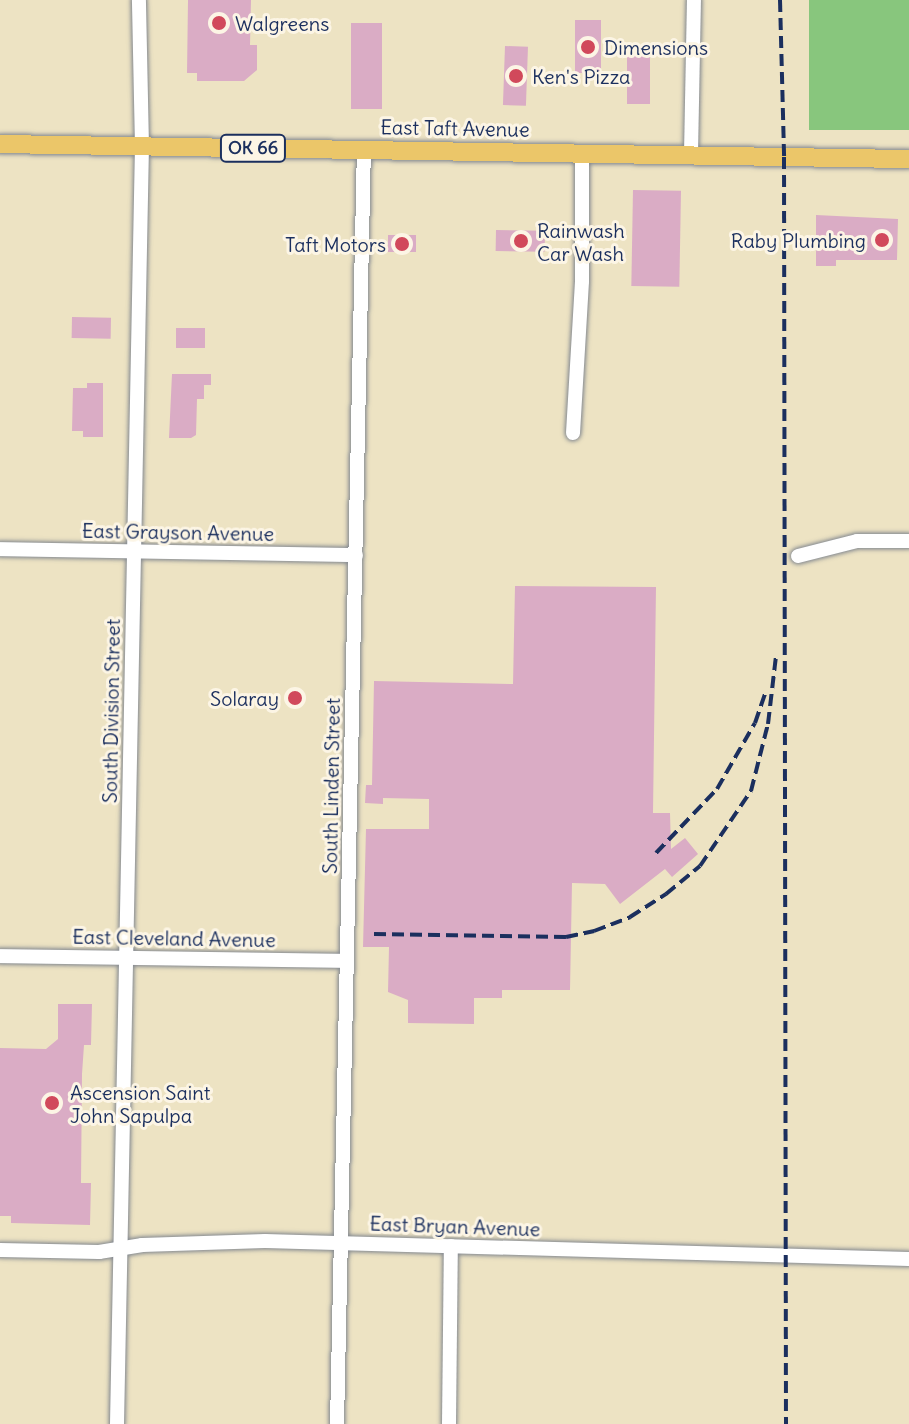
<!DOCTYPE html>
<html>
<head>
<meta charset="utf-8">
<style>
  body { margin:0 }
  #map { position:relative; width:909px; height:1424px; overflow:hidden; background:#ede3c3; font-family:Delius,sans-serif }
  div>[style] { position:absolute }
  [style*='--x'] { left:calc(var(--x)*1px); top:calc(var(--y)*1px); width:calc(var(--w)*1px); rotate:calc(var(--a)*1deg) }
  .green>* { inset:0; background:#88c67d; transform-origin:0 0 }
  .building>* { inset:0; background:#daacc5; transform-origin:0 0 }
  .roads { filter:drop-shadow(0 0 2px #848990) drop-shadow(0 0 2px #848990) }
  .minor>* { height:14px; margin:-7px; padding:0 7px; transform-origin:7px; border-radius:7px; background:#fff }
  .major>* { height:18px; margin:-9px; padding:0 9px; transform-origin:9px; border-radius:9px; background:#ebc669 }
  .rail>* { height:4px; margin-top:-2px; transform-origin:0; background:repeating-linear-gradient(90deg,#1b2f5e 0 12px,transparent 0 18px) }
  .dots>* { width:22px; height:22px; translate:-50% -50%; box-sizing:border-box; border:4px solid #fcf5e5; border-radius:50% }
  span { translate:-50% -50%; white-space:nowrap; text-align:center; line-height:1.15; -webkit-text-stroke:6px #fcf5e5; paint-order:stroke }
  .shield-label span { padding:2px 6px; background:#fcf5e5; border:2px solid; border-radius:6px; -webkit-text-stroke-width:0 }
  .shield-label { font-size:18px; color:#1b2f5e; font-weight:700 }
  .poi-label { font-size:20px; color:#1b2f5e }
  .left { translate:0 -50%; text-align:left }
  .right { translate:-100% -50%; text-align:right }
  .street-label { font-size:20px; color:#1b2f5e }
</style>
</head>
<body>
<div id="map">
  <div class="green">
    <i style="left:809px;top:0;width:100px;height:130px"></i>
  </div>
  <div class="building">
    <i style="clip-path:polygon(188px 0,251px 0,250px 45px,257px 45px,257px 70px,244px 81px,197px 81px,197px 73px,187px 73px)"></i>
    <i style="left:575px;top:20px;width:26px;height:53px"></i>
    <i style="left:351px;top:23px;width:31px;height:86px"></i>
    <i style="left:505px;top:46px;width:23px;height:59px;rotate:2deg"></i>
    <i style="left:627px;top:54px;width:23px;height:50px"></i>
    <i style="left:633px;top:190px;width:48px;height:96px;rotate:1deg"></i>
    <i style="clip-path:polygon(816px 215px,898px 219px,897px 260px,836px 260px,836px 266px,816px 266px)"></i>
    <i style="left:496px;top:230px;width:49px;height:21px;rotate:1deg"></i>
    <i style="left:388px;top:235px;width:28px;height:17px"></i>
    <i style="left:72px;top:317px;width:39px;height:21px;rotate:1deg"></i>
    <i style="left:176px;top:328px;width:29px;height:20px"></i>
    <i style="clip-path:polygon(172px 374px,211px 374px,211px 385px,204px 385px,204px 399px,197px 399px,196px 435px,191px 438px,169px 438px)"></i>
    <i style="clip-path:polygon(87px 383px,103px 383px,103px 437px,83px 437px,83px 431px,72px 431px,73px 388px,87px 388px)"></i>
    <i style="clip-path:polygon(515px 586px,656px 587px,653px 813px,670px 813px,671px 849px,685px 838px,698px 854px,672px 877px,665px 869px,620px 904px,605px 884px,572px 883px,570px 990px,502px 990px,502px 998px,474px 998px,474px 1024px,408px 1023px,408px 1000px,388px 992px,389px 947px,363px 947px,366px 829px,429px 829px,429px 799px,383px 798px,383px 804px,365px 803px,366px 785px,372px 785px,374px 681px,513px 684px)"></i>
    <i style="clip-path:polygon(58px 1004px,92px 1004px,91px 1045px,84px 1045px,82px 1074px,81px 1183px,91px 1183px,90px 1225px,11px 1223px,11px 1216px,0 1216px,0 1048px,46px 1049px,58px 1039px)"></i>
  </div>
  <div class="roads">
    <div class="minor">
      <i style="--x:691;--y:154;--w:154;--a:-88.9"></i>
      <i style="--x:573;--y:433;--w:152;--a:-86.6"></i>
      <i style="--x:582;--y:281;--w:129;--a:-90"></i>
      <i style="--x:0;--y:549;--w:356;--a:1"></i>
      <i style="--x:798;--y:556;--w:61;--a:-14.3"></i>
      <i style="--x:857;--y:541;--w:52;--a:0"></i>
      <i style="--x:0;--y:956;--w:347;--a:0.8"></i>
      <i style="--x:0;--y:1250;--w:99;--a:1.2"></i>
      <i style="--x:99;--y:1252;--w:44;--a:-9.2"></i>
      <i style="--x:142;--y:1245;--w:123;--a:-1.9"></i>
      <i style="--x:265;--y:1241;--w:644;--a:1.6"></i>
      <i style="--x:117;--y:1424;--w:1277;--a:-88.88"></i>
      <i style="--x:142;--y:147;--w:147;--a:-91.2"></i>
      <i style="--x:337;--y:1424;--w:1275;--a:-88.79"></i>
      <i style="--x:449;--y:1424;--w:178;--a:-89.4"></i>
    </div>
    <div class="major">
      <i style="--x:0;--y:144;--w:909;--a:0.95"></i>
    </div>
  </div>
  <div class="rail">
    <i style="--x:780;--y:0;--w:157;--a:88.5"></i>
    <i style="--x:784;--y:157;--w:1267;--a:89.91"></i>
    <i style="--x:656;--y:853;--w:88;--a:-46.4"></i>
    <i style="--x:717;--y:789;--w:76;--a:-60.1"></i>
    <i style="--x:755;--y:723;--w:31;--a:-71"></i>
    <i style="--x:374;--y:934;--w:192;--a:0.9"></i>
    <i style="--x:566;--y:937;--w:29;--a:-12"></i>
    <i style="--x:594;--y:931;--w:39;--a:-21"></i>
    <i style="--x:630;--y:917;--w:43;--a:-32.6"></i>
    <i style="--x:666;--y:894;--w:44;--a:-39.5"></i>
    <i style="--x:700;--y:866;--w:91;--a:-55.8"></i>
    <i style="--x:751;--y:791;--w:69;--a:-75.8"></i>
    <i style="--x:768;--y:724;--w:68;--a:-83.3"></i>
  </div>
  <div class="dots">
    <i style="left:219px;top:23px;background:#d1495b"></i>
    <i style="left:588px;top:47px;background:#d1495b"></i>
    <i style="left:516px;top:76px;background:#d1495b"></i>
    <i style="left:882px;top:240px;background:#d1495b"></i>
    <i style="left:521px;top:241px;background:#d1495b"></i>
    <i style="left:402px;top:244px;background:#d1495b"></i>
    <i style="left:295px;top:698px;background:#d1495b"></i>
    <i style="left:52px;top:1103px;background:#d1495b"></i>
  </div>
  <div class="shield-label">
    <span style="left:253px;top:148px">OK 66</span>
  </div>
  <div class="poi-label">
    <span class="left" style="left:235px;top:23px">Walgreens</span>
    <span class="left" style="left:604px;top:47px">Dimensions</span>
    <span class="left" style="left:532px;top:76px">Ken's Pizza</span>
    <span class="left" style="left:537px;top:242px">Rainwash<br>Car Wash</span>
    <span class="right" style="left:866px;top:240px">Raby Plumbing</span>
    <span class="right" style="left:386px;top:244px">Taft Motors</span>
    <span class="right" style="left:279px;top:698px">Solaray</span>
    <span class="left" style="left:70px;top:1104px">Ascension Saint<br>John Sapulpa</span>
  </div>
  <div class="street-label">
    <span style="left:455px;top:128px;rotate:1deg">East Taft Avenue</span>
    <span style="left:178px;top:532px;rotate:1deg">East Grayson Avenue</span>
    <span style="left:111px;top:711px;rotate:-89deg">South Division Street</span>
    <span style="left:331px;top:786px;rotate:-89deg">South Linden Street</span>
    <span style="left:174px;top:938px;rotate:1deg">East Cleveland Avenue</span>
    <span style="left:455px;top:1226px;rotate:2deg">East Bryan Avenue</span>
  </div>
</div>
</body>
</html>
